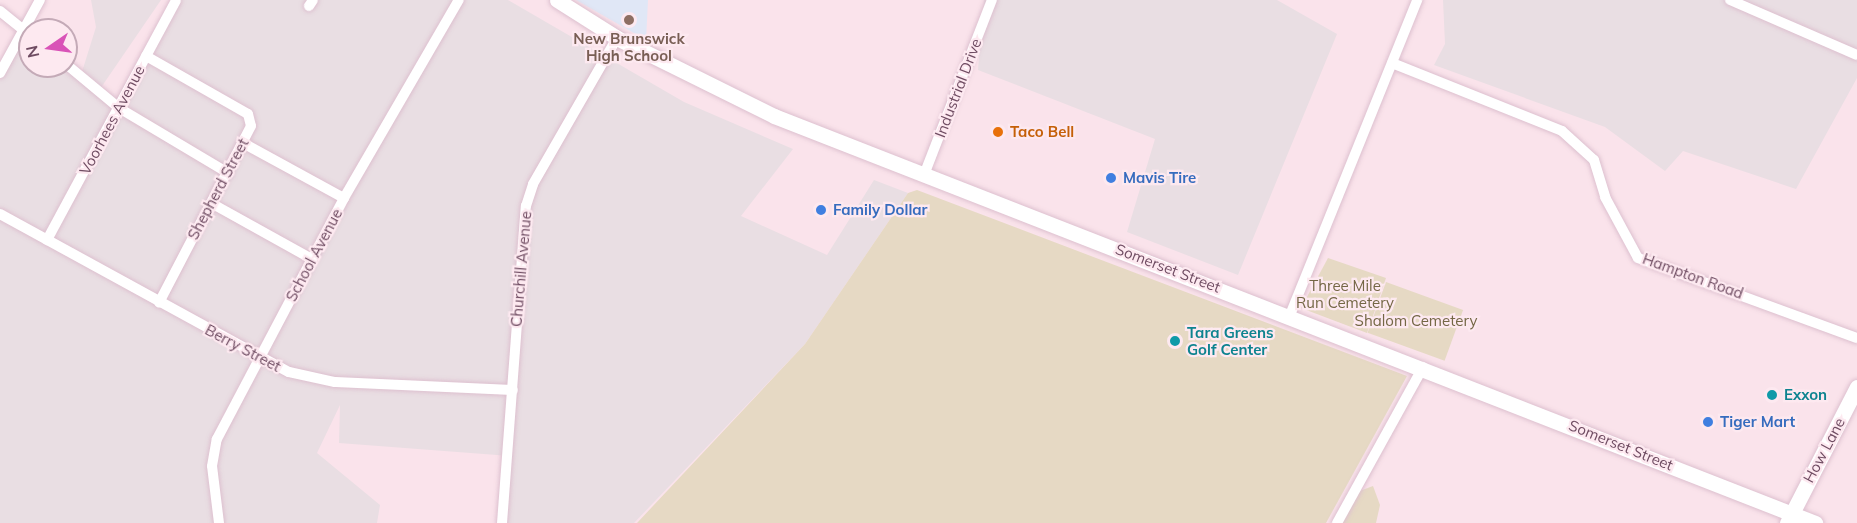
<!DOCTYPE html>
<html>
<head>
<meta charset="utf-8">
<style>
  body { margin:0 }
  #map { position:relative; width:1857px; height:523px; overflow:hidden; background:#fae3eb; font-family:Mulish,sans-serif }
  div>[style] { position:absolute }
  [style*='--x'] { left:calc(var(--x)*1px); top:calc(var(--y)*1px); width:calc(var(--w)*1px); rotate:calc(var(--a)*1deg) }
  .industrial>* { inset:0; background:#e9dee3 }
  .education>* { inset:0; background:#e0e7f6 }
  .green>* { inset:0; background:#e6d9c4; transform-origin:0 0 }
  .roads { filter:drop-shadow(0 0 2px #ddc0cf) drop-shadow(0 0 2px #ddc0cf) }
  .street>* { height:10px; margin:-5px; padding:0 5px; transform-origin:5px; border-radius:5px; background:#fff }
  .secondary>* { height:15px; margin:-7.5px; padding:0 7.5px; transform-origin:7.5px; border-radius:7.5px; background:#fff }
  .dots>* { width:16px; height:16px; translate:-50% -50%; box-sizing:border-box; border:3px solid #fde9f0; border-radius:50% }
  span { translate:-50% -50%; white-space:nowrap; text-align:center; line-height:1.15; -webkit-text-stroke:4.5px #fde9f0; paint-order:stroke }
  .education-label { font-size:15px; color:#785e54; font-weight:700 }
  .street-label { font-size:15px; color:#6f4c62 }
  .food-label { font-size:15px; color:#c56008; font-weight:700 }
  .left { translate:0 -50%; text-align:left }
  .shop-label { font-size:15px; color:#366cbe; font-weight:700 }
  .park-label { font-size:15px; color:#746745 }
  .culture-label { font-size:15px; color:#0d838f; font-weight:700 }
  .north { position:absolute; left:18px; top:18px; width:60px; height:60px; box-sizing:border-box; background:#fde9f0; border:2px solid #c4aab7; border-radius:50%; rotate:257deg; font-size:16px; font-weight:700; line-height:24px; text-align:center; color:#6f4c62 }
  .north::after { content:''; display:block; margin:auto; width:21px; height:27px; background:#d953b7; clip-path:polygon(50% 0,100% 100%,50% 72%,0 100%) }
</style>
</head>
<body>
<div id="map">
  <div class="industrial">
    <i style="clip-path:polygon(91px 0,161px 0,100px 89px,119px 105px,178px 0,508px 0,684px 102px,793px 149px,741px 216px,827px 255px,874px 180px,908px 193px,805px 344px,634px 523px,507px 523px,511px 456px,339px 443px,340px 405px,317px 453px,380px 505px,377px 523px,0 523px,0 80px,26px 32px,30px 66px,66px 66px,81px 75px,96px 27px)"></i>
    <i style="clip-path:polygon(984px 0,1277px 0,1337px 34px,1238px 275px,1127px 232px,1155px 139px,978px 70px)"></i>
    <i style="clip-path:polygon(1443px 0,1857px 0,1857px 78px,1796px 189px,1683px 151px,1665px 171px,1605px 127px,1434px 65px,1445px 44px)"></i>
  </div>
  <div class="education">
    <i style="clip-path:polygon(576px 0,648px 0,646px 40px)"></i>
  </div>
  <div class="green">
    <i style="clip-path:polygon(917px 190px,1407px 376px,1326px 523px,637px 523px,805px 344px,908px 193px)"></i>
    <i style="clip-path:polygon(1328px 258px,1386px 278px,1367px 333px,1301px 308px)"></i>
    <i style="left:1386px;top:282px;width:82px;height:54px;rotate:20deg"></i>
    <i style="clip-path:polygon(1373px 486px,1380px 505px,1376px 523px,1340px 523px,1357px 492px)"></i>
  </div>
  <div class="roads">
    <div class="street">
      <i style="--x:1730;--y:0;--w:138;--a:23.4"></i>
      <i style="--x:309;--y:6;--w:7;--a:-56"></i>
      <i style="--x:0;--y:11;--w:38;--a:39"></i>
      <i style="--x:146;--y:56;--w:117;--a:29.6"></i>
      <i style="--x:248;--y:114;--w:12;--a:76"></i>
      <i style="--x:251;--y:126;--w:199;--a:117.5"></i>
      <i style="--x:1392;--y:63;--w:183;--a:21.8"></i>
      <i style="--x:1562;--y:131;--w:43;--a:42.2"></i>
      <i style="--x:1594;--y:160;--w:39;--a:73"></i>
      <i style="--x:1605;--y:197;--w:69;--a:61.6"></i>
      <i style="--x:1638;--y:258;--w:233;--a:20.1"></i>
      <i style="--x:66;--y:64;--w:69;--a:39.7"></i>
      <i style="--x:119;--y:108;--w:127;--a:30.8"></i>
      <i style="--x:0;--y:73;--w:83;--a:-61.3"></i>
      <i style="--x:243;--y:143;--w:115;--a:28.6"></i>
      <i style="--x:924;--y:175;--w:188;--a:-68.8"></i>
      <i style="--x:211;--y:203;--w:115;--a:29"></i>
      <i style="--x:0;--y:214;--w:329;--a:28.7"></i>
      <i style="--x:289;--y:372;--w:47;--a:12.3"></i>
      <i style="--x:335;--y:382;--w:178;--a:2.6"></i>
      <i style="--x:47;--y:240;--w:272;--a:-61.7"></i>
      <i style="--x:1290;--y:315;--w:340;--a:-68"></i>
      <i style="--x:219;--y:523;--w:57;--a:-97"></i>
      <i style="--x:212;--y:466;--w:27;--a:-80"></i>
      <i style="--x:217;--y:439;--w:272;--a:-62.2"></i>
      <i style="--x:344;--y:198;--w:229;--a:-59.9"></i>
      <i style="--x:502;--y:523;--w:318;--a:-85.7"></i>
      <i style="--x:526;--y:206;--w:23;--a:-72"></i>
      <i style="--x:533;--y:184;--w:168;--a:-60.1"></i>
      <i style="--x:1337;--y:523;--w:178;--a:-61.1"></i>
    </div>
    <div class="secondary">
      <i style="--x:557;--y:0;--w:71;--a:32.3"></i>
      <i style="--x:617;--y:38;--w:175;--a:26.4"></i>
      <i style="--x:774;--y:116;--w:1118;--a:21.35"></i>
      <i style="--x:1787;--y:523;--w:153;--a:-62.8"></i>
    </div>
  </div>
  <div class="dots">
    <i style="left:629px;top:20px;background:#8d6e63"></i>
    <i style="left:998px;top:132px;background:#e8710a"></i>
    <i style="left:1111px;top:178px;background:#3f7fe0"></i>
    <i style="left:821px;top:210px;background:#3f7fe0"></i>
    <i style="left:1175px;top:341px;background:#0f9aa8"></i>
    <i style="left:1772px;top:395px;background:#0f9aa8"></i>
    <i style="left:1708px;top:422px;background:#3f7fe0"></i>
  </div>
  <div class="education-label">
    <span style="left:629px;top:47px">New Brunswick<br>High School</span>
  </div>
  <div class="street-label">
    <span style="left:958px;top:88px;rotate:-69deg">Industrial Drive</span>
    <span style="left:112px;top:120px;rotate:-62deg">Voorhees Avenue</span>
    <span style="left:218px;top:189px;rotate:-62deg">Shepherd Street</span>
    <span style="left:314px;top:255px;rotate:-62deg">School Avenue</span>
    <span style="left:1168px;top:268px;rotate:21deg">Somerset Street</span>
    <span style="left:521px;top:269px;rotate:-85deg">Churchill Avenue</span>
    <span style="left:1693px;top:276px;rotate:20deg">Hampton Road</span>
    <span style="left:243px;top:348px;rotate:28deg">Berry Street</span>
    <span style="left:1621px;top:445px;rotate:22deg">Somerset Street</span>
    <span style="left:1824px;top:450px;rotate:-62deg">How Lane</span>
  </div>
  <div class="food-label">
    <span class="left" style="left:1010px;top:132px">Taco Bell</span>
  </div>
  <div class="shop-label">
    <span class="left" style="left:1123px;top:178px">Mavis Tire</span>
    <span class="left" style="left:833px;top:210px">Family Dollar</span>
    <span class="left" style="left:1720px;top:422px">Tiger Mart</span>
  </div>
  <div class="park-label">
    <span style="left:1345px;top:294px">Three Mile<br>Run Cemetery</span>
    <span style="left:1416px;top:321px">Shalom Cemetery</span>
  </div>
  <div class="culture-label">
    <span class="left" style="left:1187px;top:341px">Tara Greens<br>Golf Center</span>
    <span class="left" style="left:1784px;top:395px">Exxon</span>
  </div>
  <div class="north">N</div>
</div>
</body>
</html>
